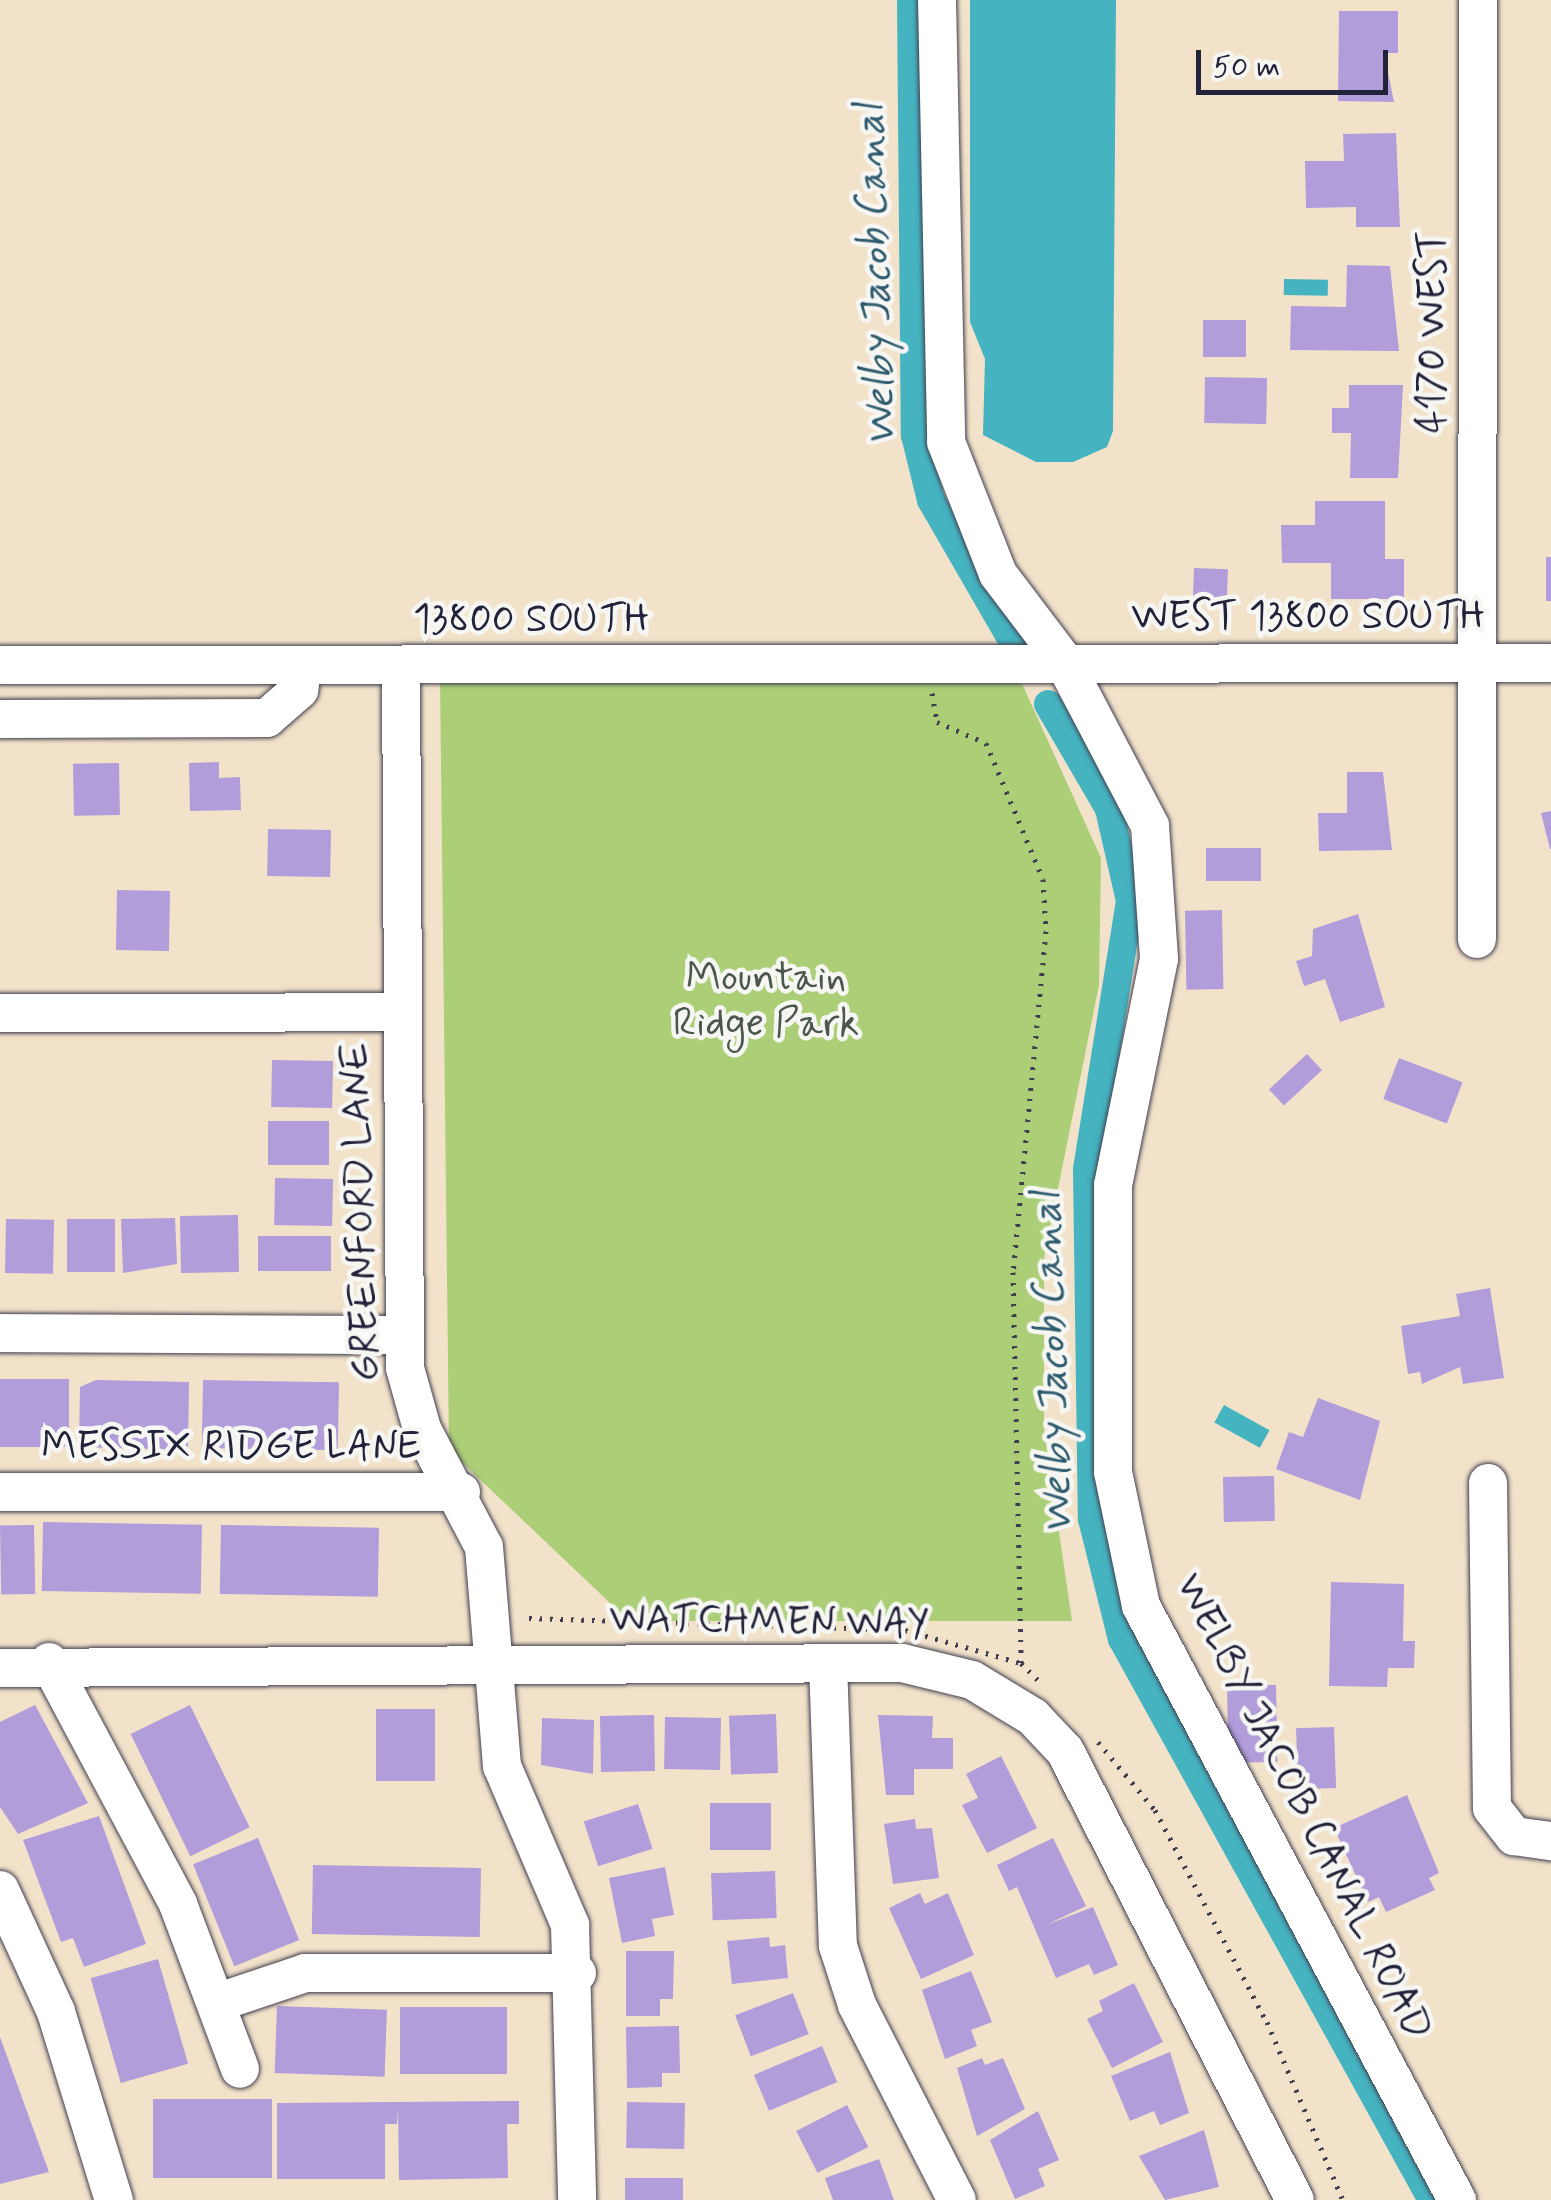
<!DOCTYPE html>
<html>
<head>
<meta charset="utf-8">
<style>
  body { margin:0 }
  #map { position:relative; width:1551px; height:2200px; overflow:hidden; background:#f2e2ca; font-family:Mynerve,sans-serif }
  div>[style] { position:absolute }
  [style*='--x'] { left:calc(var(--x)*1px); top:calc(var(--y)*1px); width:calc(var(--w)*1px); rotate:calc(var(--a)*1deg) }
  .green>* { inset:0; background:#abce77 }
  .water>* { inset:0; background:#45b3c0; transform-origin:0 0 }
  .canal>* { height:28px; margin:-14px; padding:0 14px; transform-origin:14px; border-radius:14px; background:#45b3c0 }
  .building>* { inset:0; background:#b09dda; transform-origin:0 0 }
  .path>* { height:5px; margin-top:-2.5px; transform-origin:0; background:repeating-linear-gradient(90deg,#413f50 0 2.5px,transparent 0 10.5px) }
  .roads { filter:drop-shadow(0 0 2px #413f50) drop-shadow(0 0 2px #413f50) }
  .minor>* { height:38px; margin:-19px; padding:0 19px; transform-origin:19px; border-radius:19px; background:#fff }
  span { translate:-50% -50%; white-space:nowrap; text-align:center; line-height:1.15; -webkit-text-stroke:9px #f6f6f2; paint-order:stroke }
  .street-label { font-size:40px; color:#22223b }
  .park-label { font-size:40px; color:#4b564d }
  .water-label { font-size:42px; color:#305c70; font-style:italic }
  .scale { position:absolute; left:1196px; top:50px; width:192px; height:45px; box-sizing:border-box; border:5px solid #22223b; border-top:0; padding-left:12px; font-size:30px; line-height:35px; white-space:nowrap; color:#22223b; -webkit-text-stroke:8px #f6f6f2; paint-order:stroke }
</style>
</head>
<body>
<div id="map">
  <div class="green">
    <i style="clip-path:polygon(440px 677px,1019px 677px,1101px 858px,1099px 985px,1044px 1258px,1044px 1429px,1072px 1621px,629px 1621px,449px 1450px)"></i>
  </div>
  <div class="water">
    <i style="clip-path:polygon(970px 0,1116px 0,1113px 431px,1107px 447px,1073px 462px,1036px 462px,983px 435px,985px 359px,970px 322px)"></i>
    <i style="left:1284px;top:279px;width:44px;height:16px;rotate:1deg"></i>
    <i style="left:1224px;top:1405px;width:52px;height:20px;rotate:29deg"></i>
  </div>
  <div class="canal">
    <i style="--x:911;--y:0;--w:435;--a:89.5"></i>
    <i style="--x:915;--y:435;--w:67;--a:76.2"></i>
    <i style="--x:931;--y:500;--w:166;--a:60"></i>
    <i style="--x:1048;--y:704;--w:121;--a:59.8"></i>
    <i style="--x:1109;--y:809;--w:94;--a:77.1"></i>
    <i style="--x:1130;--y:901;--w:272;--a:99.1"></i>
    <i style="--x:1087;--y:1170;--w:349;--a:89.2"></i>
    <i style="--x:1092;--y:1519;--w:124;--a:76"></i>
    <i style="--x:1122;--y:1639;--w:641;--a:61.08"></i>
  </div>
  <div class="building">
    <i style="clip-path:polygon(1339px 11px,1398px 11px,1398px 53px,1384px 53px,1394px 102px,1338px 101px)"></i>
    <i style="clip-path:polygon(1396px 133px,1400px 227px,1356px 227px,1356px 207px,1306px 208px,1305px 161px,1344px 161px,1343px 134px)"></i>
    <i style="clip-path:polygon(1347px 265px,1390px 266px,1399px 351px,1290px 350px,1291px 306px,1346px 307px)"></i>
    <i style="left:1203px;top:320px;width:43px;height:37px"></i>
    <i style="left:1205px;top:377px;width:62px;height:46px;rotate:1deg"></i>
    <i style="clip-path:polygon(1349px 385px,1403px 385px,1398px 478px,1350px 478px,1351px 433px,1332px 433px,1332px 408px,1349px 408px)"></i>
    <i style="clip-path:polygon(1315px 501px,1385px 501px,1385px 559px,1404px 559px,1404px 599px,1331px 599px,1331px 563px,1282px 563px,1281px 525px,1315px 525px)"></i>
    <i style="left:1546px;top:557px;width:5px;height:44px"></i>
    <i style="left:1194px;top:568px;width:34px;height:30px;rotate:2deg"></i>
    <i style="clip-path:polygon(219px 762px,219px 778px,240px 777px,241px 810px,190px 811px,189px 763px)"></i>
    <i style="left:119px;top:763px;width:52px;height:46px;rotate:89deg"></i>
    <i style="clip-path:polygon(1347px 772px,1383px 772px,1392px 850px,1319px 851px,1318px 813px,1347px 813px)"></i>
    <i style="clip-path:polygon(1551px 811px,1551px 849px,1550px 849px,1541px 813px)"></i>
    <i style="left:268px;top:829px;width:63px;height:47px;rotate:1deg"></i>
    <i style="left:1261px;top:848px;width:33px;height:55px;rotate:90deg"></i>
    <i style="left:117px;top:890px;width:53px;height:60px;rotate:1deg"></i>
    <i style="left:1222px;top:910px;width:79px;height:37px;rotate:89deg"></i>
    <i style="clip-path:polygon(1358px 914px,1385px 1007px,1340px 1022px,1325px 979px,1304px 986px,1296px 961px,1312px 956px,1313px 929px)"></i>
    <i style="left:1307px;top:1054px;width:22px;height:52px;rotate:47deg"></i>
    <i style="left:1399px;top:1058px;width:68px;height:44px;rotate:21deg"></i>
    <i style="left:272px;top:1060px;width:61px;height:47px;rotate:1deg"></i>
    <i style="left:268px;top:1121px;width:61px;height:44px"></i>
    <i style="left:275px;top:1178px;width:58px;height:47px;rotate:1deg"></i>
    <i style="left:238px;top:1215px;width:57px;height:58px;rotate:89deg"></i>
    <i style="clip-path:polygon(175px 1218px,177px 1264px,123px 1273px,121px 1219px)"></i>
    <i style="left:6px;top:1219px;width:48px;height:54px;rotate:1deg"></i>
    <i style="left:67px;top:1219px;width:48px;height:53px"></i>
    <i style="left:331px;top:1236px;width:35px;height:73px;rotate:90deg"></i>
    <i style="clip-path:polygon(1490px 1288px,1504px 1378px,1463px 1384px,1460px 1367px,1422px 1384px,1420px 1372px,1408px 1374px,1401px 1326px,1460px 1316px,1456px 1294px)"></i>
    <i style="left:0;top:1379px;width:69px;height:68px"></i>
    <i style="clip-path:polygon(96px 1380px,189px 1382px,188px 1450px,79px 1447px,80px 1387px)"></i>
    <i style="left:203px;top:1380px;width:136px;height:68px;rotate:1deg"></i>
    <i style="clip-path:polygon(1318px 1398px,1380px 1421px,1360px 1500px,1276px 1469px,1289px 1432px,1303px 1437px)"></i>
    <i style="left:1274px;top:1476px;width:45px;height:51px;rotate:89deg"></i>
    <i style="left:43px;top:1522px;width:159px;height:69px;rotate:1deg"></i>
    <i style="left:34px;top:1525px;width:69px;height:34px;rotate:89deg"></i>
    <i style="left:221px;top:1525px;width:158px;height:69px;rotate:1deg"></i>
    <i style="clip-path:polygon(1331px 1582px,1404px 1584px,1403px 1641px,1415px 1641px,1414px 1668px,1388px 1668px,1387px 1687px,1329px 1686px)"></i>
    <i style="left:1276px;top:1685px;width:77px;height:49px;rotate:89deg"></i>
    <i style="clip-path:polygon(35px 1705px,88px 1803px,18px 1834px,0 1807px,0 1722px)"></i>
    <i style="left:190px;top:1705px;width:136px;height:66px;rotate:64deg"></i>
    <i style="left:435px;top:1709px;width:72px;height:59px;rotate:90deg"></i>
    <i style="left:776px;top:1714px;width:59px;height:47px;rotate:88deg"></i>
    <i style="left:654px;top:1715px;width:56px;height:54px;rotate:89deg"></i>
    <i style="clip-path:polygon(878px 1715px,933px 1716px,932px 1738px,953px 1738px,953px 1769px,914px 1769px,914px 1795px,886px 1795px)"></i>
    <i style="left:665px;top:1717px;width:56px;height:52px;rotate:1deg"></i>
    <i style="clip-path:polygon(542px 1718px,594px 1720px,593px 1774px,541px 1765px)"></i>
    <i style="left:1334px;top:1727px;width:61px;height:38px;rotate:88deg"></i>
    <i style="clip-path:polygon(1001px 1756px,1037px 1828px,987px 1853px,962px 1805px,978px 1798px,966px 1774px)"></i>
    <i style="clip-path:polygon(1407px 1795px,1439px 1873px,1429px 1878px,1435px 1890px,1386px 1912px,1379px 1897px,1368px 1902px,1334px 1828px)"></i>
    <i style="left:710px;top:1803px;width:61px;height:47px"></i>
    <i style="left:638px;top:1804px;width:47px;height:57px;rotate:72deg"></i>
    <i style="clip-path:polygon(99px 1816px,146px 1944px,84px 1967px,73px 1938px,61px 1942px,23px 1840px)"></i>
    <i style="clip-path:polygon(915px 1819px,916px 1829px,932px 1828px,939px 1878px,893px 1884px,884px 1824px)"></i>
    <i style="left:258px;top:1838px;width:110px;height:70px;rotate:68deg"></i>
    <i style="clip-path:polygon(1053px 1838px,1086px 1906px,1046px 1925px,1093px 1907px,1118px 1965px,1094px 1975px,1089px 1964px,1056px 1978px,1017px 1887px,1009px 1891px,997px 1865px)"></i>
    <i style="left:313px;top:1865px;width:168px;height:69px;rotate:1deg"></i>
    <i style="clip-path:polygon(665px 1867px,674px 1915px,652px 1919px,655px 1936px,622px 1943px,609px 1878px)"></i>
    <i style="left:775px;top:1871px;width:47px;height:64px;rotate:88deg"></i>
    <i style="clip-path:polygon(920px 1893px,925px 1904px,948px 1893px,974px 1955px,921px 1979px,889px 1908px)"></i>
    <i style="clip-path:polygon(769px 1937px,770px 1947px,785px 1945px,788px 1978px,732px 1984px,727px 1941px)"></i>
    <i style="clip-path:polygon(626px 1951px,674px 1951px,673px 1999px,660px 1999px,660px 2016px,626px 2016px)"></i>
    <i style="left:158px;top:1959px;width:109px;height:70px;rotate:74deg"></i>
    <i style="clip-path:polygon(971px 1971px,992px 2022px,971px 2030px,977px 2046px,945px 2059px,922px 1990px)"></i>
    <i style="clip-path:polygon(1134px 1983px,1163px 2042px,1112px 2068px,1087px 2019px,1103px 2011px,1099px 2001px)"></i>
    <i style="left:793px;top:1993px;width:44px;height:62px;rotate:69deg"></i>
    <i style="left:277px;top:2006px;width:110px;height:67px;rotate:2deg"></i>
    <i style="left:507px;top:2007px;width:67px;height:107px;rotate:90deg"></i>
    <i style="clip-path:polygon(679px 2026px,680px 2073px,662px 2073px,662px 2087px,627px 2088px,626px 2027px)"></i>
    <i style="clip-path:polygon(0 2037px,49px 2172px,0 2184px)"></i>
    <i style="left:822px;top:2046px;width:39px;height:74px;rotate:67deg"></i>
    <i style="clip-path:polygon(1170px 2052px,1189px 2113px,1160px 2125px,1154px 2111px,1130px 2121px,1111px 2076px)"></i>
    <i style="clip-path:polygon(982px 2058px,985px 2065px,1003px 2058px,1025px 2109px,977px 2136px,957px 2068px)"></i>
    <i style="left:153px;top:2099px;width:119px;height:79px"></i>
    <i style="clip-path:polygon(519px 2101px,519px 2124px,507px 2124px,508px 2178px,399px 2180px,398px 2107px,397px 2124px,385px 2124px,385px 2179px,277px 2179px,277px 2103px)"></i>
    <i style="left:627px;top:2102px;width:58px;height:46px;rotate:1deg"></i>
    <i style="left:847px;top:2105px;width:47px;height:57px;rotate:63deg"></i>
    <i style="clip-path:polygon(1038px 2111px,1059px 2160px,1038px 2169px,1045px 2186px,1015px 2199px,990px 2140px)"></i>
    <i style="clip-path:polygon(1204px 2130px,1219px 2187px,1165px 2200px,1139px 2156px)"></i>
    <i style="clip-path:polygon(879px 2159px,894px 2200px,833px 2200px,825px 2178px)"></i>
    <i style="left:683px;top:2178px;width:22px;height:58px;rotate:90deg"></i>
  </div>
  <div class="path">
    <i style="--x:932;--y:693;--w:29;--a:80"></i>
    <i style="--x:937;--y:722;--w:53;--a:23.2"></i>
    <i style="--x:986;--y:743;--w:147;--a:67.3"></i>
    <i style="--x:1043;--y:879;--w:52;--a:86.7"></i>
    <i style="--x:1046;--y:931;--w:343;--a:95.5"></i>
    <i style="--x:1013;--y:1272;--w:391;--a:88.8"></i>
    <i style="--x:1021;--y:1663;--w:30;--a:45"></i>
    <i style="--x:529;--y:1618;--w:360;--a:1.8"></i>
    <i style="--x:905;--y:1630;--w:121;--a:15.9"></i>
    <i style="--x:1098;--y:1742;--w:89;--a:50"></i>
    <i style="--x:1155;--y:1810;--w:240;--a:62.2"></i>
    <i style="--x:1267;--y:2022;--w:194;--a:66.9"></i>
  </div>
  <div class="roads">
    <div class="minor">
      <i style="--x:937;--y:0;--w:442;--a:88.8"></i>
      <i style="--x:946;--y:442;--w:142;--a:68.5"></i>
      <i style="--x:998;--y:574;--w:108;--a:52.9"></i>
      <i style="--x:1063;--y:660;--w:187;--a:62.3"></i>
      <i style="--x:1150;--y:826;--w:133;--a:86.1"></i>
      <i style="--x:1159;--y:959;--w:231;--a:101.5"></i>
      <i style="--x:1113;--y:1185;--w:287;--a:90"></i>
      <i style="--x:1113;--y:1472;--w:137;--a:78.2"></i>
      <i style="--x:1141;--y:1606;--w:673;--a:61.99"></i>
      <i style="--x:0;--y:665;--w:1551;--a:-0.07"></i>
      <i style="--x:401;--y:666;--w:702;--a:89.67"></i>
      <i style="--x:405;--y:1368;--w:63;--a:74.4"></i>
      <i style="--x:422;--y:1429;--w:133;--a:62.3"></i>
      <i style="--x:484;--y:1547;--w:220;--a:85.3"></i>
      <i style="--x:502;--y:1766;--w:173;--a:66.8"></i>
      <i style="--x:570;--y:1925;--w:275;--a:88.5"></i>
      <i style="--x:0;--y:719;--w:267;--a:-0.2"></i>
      <i style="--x:267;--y:718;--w:43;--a:-41.2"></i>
      <i style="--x:299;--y:690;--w:24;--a:-81"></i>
      <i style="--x:1477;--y:939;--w:939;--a:-89.94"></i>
      <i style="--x:0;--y:1013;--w:401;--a:-0.1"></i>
      <i style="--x:0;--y:1333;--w:403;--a:0.3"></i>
      <i style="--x:1488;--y:1483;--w:325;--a:89.3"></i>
      <i style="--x:1492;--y:1808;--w:36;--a:52"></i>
      <i style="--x:1514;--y:1836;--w:37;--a:8"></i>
      <i style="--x:0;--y:1492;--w:461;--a:0"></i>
      <i style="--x:49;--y:1662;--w:274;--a:61.9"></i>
      <i style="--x:178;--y:1904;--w:176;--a:69.4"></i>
      <i style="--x:828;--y:1663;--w:283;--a:88"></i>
      <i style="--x:838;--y:1946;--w:62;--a:72.1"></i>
      <i style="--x:857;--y:2005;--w:219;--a:62.9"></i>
      <i style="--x:0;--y:1668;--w:902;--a:-0.32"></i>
      <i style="--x:902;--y:1663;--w:72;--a:13.7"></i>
      <i style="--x:972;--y:1680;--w:71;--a:31.2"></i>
      <i style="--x:1033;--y:1717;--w:47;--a:46.7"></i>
      <i style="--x:1065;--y:1751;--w:504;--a:62.88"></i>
      <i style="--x:0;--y:1890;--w:134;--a:65.3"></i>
      <i style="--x:56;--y:2012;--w:197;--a:72.9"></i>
      <i style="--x:222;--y:2001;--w:88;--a:-18.6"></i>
      <i style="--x:305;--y:1973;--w:272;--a:0"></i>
    </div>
  </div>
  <div class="street-label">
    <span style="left:1433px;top:332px;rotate:-90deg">4170 WEST</span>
    <span style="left:1308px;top:617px">WEST 13800 SOUTH</span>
    <span style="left:531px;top:620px">13800 SOUTH</span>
    <span style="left:361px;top:1212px;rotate:-92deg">GREENFORD LANE</span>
    <span style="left:231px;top:1447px">MESSIX RIDGE LANE</span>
    <span style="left:769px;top:1622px;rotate:1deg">WATCHMEN WAY</span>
    <span style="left:1303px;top:1807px;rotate:63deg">WELBY JACOB CANAL ROAD</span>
  </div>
  <div class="park-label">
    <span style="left:766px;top:1001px">Mountain<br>Ridge Park</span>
  </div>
  <div class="water-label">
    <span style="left:877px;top:275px;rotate:-92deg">Welby Jacob Canal</span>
    <span style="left:1054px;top:1363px;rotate:-92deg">Welby Jacob Canal</span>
  </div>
  <div class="scale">50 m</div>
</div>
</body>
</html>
